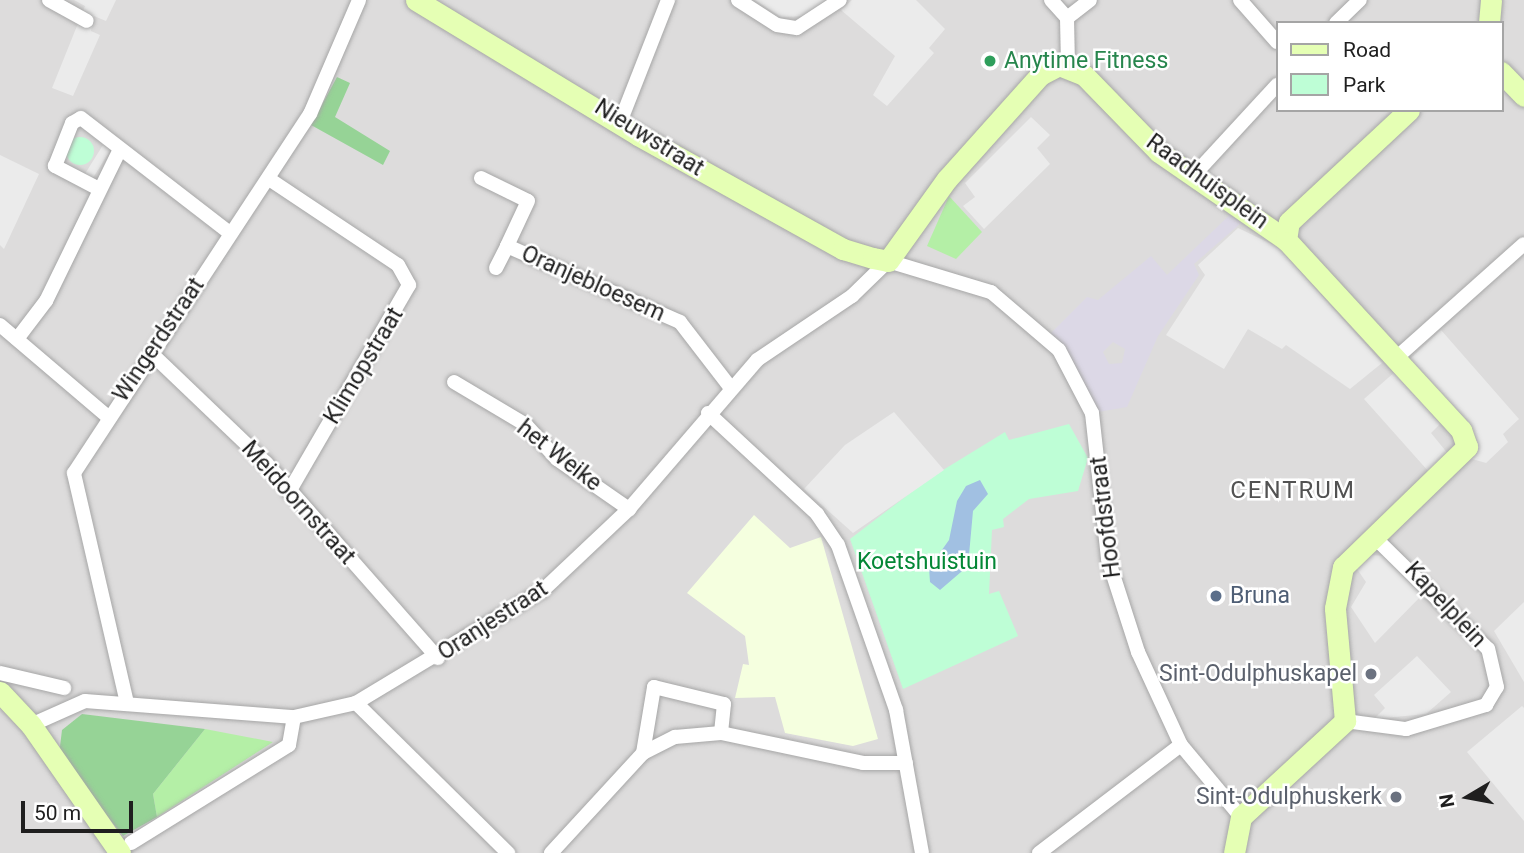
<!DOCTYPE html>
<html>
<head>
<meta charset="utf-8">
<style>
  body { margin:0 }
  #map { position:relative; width:1524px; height:853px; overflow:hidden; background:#f0f0e4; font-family:Roboto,sans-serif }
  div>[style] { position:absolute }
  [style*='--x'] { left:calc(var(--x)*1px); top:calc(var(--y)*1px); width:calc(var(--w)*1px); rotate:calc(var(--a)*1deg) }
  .residential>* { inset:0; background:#dddcdc }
  .education>* { inset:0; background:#f5ffdf }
  .grass>* { inset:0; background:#b4efa6 }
  .forest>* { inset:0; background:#96d396 }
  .park>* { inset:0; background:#befed6 }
  .round { border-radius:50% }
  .parking>* { inset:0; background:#ebebeb; transform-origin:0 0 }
  .plaza>* { inset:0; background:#dcd8e6 }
  .water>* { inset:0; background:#a1c0e2 }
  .roads { filter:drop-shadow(0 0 2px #a6a6a6) drop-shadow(0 0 2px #a6a6a6) }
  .street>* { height:14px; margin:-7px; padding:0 7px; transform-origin:7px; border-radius:7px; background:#fff }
  .secondary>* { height:21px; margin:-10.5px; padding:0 10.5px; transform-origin:10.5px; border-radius:10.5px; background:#e5ffb4 }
  .dots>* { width:19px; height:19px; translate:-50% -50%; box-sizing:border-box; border:4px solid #fff; border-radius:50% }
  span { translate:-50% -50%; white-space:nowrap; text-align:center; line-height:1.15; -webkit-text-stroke:5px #fff; paint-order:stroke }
  .leisure-label { font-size:23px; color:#27864d }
  .left { translate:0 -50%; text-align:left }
  .street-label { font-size:23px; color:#1f1f1f }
  .park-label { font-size:23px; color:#038735 }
  .service-label { font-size:23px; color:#4e5e75 }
  .worship-label { font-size:23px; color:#5b616d }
  .right { translate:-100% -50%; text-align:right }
  .neighbourhood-label { font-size:24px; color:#525252; letter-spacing:2px }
  .legend { position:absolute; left:1276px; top:21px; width:228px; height:91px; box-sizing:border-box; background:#fff; border:2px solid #a5a5a5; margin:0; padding:9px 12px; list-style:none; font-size:21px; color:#1f1f1f }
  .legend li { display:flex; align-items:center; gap:14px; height:35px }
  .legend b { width:35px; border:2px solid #a5a5a5 }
  .north { position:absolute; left:1433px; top:762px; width:70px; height:70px; -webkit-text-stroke:5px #fff; paint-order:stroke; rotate:260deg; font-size:19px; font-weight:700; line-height:28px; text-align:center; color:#1f1f1f }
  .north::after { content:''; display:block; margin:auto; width:24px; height:32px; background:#1f1f1f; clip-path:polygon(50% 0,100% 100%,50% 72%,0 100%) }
  .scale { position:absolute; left:21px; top:801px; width:112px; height:32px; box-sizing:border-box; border:4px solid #1f1f1f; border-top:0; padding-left:9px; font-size:21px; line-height:24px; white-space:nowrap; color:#1f1f1f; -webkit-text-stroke:5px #fff; paint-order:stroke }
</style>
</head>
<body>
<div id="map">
  <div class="residential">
    <i style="clip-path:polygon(evenodd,0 0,1524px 0,1524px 853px,0 853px,0 0,1277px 23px,1501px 23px,1501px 110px,1277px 110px,1277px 23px)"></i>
  </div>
  <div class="education">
    <i style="clip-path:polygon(754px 515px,790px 548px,821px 537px,878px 739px,853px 746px,785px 733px,775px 697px,735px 698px,743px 664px,749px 665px,745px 636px,687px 593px)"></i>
  </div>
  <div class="grass">
    <i style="clip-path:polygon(949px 196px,982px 232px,956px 259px,927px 246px)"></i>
    <i style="clip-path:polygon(205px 729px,273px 742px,157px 817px,153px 794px)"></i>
  </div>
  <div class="forest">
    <i style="clip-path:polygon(337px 77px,350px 83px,335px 117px,390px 151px,383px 165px,311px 125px)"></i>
    <i style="clip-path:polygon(82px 714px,205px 729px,153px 794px,157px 817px,123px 836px,59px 755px,62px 730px)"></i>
  </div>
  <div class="park">
    <i class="round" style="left:66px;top:137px;width:28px;height:28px"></i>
    <i style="clip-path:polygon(1069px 424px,1088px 458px,1078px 491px,1029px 499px,1003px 519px,1004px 527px,992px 530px,989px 594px,999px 591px,1018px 636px,903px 689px,850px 539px,930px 478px,1005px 432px,1009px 440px)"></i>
  </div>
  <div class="parking">
    <i style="clip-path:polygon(74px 0,116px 0,106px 21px,94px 16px,91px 31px,100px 35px,73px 96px,52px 88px,85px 6px)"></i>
    <i style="clip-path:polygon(755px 0,825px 0,809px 16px,781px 17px)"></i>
    <i style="clip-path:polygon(852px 0,916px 0,945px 29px,929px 48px,934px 53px,887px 106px,873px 95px,895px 56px,841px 10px)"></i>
    <i style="clip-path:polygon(1031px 117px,1050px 135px,1037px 148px,1050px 164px,984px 229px,963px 206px,975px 197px,965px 183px)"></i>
    <i style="left:103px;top:145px;width:9px;height:36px;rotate:32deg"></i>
    <i style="clip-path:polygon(0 155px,39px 174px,4px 249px,0 245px)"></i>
    <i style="clip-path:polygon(1238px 228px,1278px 247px,1382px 363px,1350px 389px,1286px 345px,1282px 349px,1248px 329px,1224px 369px,1166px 335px,1205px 275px,1198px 265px)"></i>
    <i style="clip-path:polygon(1441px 330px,1519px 419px,1503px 434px,1508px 442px,1486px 463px,1472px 459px,1476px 446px,1410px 359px)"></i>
    <i style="clip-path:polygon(1396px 371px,1440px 424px,1431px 433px,1449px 455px,1429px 472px,1364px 399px)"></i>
    <i style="clip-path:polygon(894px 412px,944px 470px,853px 533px,804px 489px,845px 445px)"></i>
    <i style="clip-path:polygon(1371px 555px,1386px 556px,1423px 594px,1375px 643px,1351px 607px,1366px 582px,1357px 569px)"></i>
    <i style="clip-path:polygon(1524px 602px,1524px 682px,1494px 631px)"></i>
    <i style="clip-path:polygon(1417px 656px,1451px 692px,1426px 714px,1374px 719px,1385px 708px,1374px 695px)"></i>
    <i style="clip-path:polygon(1522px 706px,1524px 708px,1524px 821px,1467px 752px)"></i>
  </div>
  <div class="plaza">
    <i style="clip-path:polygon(evenodd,1238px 207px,1250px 215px,1194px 264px,1199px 275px,1158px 336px,1127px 407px,1092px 413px,1047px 337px,1087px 297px,1098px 300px,1151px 256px,1167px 275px,1238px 207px,1113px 342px,1125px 349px,1122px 363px,1109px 364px,1103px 352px,1113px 342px)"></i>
  </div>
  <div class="water">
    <i style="clip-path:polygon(980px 480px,988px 494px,973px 511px,968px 566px,940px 590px,930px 582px,929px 568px,949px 540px,957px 501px,966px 486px)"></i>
  </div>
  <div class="roads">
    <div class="street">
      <i style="--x:49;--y:0;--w:43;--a:28.9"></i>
      <i style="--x:738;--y:0;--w:46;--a:32.7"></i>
      <i style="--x:777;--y:25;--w:20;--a:9"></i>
      <i style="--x:797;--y:28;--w:51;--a:-33.1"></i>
      <i style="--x:1051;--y:0;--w:24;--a:48"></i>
      <i style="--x:1067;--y:18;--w:48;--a:88.8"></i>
      <i style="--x:1240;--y:0;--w:56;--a:48.6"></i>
      <i style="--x:1067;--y:18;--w:29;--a:-38"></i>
      <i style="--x:1336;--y:23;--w:33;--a:-44"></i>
      <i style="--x:621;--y:120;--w:129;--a:-68.6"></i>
      <i style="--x:1193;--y:176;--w:124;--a:-47.3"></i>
      <i style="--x:481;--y:178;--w:52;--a:26.1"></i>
      <i style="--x:528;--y:201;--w:50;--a:115"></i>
      <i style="--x:507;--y:246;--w:189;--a:23.7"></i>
      <i style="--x:680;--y:322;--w:82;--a:52.4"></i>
      <i style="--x:269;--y:179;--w:155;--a:33.7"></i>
      <i style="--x:398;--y:265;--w:23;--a:61"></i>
      <i style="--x:409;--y:285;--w:239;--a:120.1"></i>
      <i style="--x:99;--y:189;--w:50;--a:-152.4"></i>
      <i style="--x:55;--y:166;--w:46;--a:-68.4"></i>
      <i style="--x:72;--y:123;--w:10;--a:-29"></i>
      <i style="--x:81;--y:118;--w:188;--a:37.7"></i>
      <i style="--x:496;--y:268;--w:25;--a:-63"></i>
      <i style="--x:0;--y:325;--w:140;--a:40.4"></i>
      <i style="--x:17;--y:339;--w:48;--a:-52.7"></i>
      <i style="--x:46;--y:301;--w:169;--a:-64"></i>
      <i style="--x:152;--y:354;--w:158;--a:43.7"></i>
      <i style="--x:266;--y:463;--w:260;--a:48.6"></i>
      <i style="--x:1396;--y:358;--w:171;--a:-41.7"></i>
      <i style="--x:454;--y:382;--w:84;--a:30.8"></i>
      <i style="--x:526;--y:425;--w:46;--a:47.6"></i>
      <i style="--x:557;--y:459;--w:88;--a:34.8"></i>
      <i style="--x:708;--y:413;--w:149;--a:42.8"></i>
      <i style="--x:817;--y:514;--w:37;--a:56"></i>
      <i style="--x:838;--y:545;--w:175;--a:70.6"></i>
      <i style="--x:896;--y:710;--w:145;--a:79.7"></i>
      <i style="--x:0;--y:673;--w:66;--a:13.2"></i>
      <i style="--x:127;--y:703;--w:236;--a:-103"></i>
      <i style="--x:74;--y:473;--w:430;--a:-56.7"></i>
      <i style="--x:310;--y:114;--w:124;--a:-66.7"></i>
      <i style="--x:356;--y:703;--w:214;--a:44.6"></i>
      <i style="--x:1345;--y:721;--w:62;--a:7.5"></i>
      <i style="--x:1406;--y:729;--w:84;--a:-16.7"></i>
      <i style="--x:1486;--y:705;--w:21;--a:-59"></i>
      <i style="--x:1497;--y:687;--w:39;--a:-103"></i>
      <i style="--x:1488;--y:649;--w:160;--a:-135.5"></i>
      <i style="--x:31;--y:725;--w:59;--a:-24"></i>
      <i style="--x:85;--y:701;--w:210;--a:4.4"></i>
      <i style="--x:294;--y:717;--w:64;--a:-12.7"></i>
      <i style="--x:356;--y:703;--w:217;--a:-31.1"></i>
      <i style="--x:542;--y:591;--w:120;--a:-43.3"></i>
      <i style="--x:629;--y:509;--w:196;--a:-49.3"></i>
      <i style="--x:757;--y:360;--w:115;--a:-34"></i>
      <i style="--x:852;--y:296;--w:50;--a:-44.2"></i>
      <i style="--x:888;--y:261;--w:108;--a:16.8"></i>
      <i style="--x:991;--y:292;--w:89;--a:40.5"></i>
      <i style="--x:1059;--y:350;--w:71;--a:62.4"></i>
      <i style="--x:1092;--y:413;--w:147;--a:83.7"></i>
      <i style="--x:1108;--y:559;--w:98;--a:72.1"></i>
      <i style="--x:1138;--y:652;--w:102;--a:65.2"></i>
      <i style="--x:1181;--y:745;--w:94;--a:50.2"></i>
      <i style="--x:643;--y:753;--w:67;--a:-80.5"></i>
      <i style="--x:654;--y:687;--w:72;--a:13.7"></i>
      <i style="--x:724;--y:704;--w:29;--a:96"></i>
      <i style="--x:131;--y:843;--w:186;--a:-31.8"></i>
      <i style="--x:289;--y:745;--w:28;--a:-80"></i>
      <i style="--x:551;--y:853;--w:136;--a:-47.4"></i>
      <i style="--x:643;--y:753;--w:36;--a:-27"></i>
      <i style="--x:675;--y:737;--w:46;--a:-5"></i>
      <i style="--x:721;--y:733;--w:145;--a:11.9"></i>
      <i style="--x:863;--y:763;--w:43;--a:0"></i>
      <i style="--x:1039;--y:853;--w:178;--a:-37.3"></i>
    </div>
    <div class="secondary">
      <i style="--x:416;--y:0;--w:260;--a:31.3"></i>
      <i style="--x:638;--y:135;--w:235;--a:29.1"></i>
      <i style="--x:843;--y:249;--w:31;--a:17"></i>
      <i style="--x:873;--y:258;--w:15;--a:11"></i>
      <i style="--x:888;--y:261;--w:101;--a:-54.3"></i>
      <i style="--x:947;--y:179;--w:140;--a:-48.2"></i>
      <i style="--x:1040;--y:75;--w:21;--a:-28"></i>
      <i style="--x:1059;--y:65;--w:27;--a:22"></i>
      <i style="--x:1084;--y:75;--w:107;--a:45.8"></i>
      <i style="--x:1159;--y:152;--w:155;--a:34.7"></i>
      <i style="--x:1489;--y:23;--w:23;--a:-85"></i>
      <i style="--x:1501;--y:72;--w:33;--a:46"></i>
      <i style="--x:0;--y:692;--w:45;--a:46.8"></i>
      <i style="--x:31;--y:725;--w:156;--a:55.2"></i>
      <i style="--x:1234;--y:853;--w:37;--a:-79"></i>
      <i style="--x:1241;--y:817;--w:142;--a:-42.7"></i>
      <i style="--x:1345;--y:721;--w:113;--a:-95.1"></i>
      <i style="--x:1335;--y:608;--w:42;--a:-79"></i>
      <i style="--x:1343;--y:567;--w:173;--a:-44.1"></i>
      <i style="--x:1467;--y:447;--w:18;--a:-109"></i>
      <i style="--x:1461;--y:430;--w:258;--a:-132.6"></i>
      <i style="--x:1286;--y:240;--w:18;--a:-81"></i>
      <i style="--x:1289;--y:222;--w:164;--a:-43"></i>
    </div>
  </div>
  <div class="dots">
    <i style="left:990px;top:61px;background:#2e9e5b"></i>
    <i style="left:1216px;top:596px;background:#5c6f8a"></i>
    <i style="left:1371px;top:674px;background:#6b7280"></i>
    <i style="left:1396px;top:797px;background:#6b7280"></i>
  </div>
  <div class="leisure-label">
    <span class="left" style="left:1004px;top:61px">Anytime Fitness</span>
  </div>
  <div class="street-label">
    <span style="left:649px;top:138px;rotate:32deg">Nieuwstraat</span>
    <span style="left:1207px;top:182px;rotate:36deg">Raadhuisplein</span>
    <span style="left:593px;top:284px;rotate:24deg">Oranjebloesem</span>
    <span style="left:159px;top:340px;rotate:-56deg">Wingerdstraat</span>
    <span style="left:364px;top:366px;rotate:-59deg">Klimopstraat</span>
    <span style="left:559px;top:456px;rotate:38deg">het Weike</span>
    <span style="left:298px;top:503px;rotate:48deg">Meidoornstraat</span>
    <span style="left:1106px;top:517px;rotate:-97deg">Hoofdstraat</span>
    <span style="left:1445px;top:605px;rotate:47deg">Kapelplein</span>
    <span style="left:493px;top:621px;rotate:-33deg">Oranjestraat</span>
  </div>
  <div class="park-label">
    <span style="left:927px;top:562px">Koetshuistuin</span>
  </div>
  <div class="service-label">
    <span class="left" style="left:1230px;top:596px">Bruna</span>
  </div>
  <div class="worship-label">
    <span class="right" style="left:1357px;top:674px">Sint-Odulphuskapel</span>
    <span class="right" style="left:1382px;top:797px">Sint-Odulphuskerk</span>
  </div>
  <div class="neighbourhood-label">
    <span style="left:1293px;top:491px">CENTRUM</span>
  </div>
  <ul class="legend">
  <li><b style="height:9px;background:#e5ffb4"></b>Road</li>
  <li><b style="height:19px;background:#befed6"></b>Park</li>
  </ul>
  <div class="north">N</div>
  <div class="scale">50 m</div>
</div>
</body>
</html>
